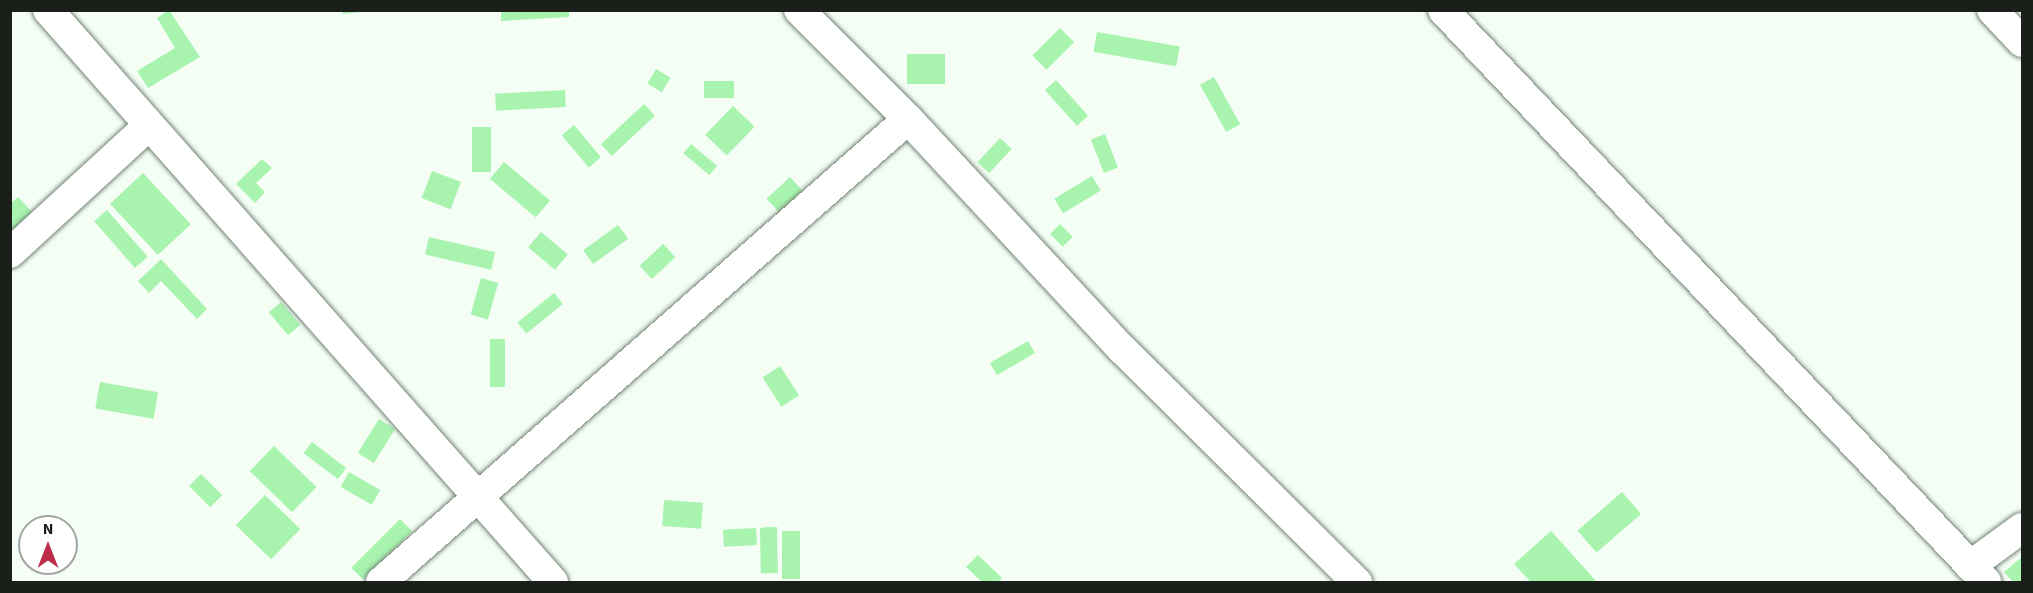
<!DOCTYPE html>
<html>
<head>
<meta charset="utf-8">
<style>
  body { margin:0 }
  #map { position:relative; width:2033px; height:593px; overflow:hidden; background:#f4fef5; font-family:"Source Sans 3",sans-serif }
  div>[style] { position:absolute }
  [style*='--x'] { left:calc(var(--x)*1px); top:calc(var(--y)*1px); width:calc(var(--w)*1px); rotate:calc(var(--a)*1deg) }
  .building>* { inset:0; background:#a8f4af; transform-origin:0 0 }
  .roads { filter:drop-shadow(0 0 2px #748375) drop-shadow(0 0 2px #748375) }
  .minor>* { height:30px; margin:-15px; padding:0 15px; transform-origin:15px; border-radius:15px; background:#fff }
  span { translate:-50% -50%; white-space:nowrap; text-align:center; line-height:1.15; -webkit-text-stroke:4.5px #fff; paint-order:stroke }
  .frame { position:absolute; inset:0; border:12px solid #1a1f1a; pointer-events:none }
  .north { position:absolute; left:18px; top:515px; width:60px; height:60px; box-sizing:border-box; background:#fff; border:2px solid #a3a5a3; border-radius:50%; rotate:0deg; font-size:16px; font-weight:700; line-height:24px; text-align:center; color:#1a1f1a }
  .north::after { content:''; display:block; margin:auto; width:21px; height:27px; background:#be2d47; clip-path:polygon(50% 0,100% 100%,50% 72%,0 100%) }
</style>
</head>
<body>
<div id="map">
  <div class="building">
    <i style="clip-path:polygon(169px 10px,200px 57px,148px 88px,137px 71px,175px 48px,157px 18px)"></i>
    <i style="clip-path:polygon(342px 10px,361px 10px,361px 12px,343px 14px)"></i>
    <i style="clip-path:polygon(501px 10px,569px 10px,569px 17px,501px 21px)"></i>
    <i style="left:1060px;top:28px;width:20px;height:39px;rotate:45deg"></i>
    <i style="left:1097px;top:32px;width:84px;height:20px;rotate:10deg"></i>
    <i style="left:907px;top:54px;width:38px;height:30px"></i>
    <i style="left:656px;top:69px;width:17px;height:17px;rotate:31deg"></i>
    <i style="left:1214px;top:77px;width:54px;height:16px;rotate:61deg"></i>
    <i style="left:1056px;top:80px;width:48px;height:15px;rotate:48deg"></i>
    <i style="left:704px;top:81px;width:30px;height:17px"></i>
    <i style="left:565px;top:90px;width:17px;height:70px;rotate:87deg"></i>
    <i style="left:644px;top:104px;width:16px;height:59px;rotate:47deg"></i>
    <i style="left:733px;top:106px;width:30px;height:40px;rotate:44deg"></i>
    <i style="left:574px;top:125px;width:42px;height:16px;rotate:50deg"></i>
    <i style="left:472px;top:127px;width:19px;height:45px"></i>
    <i style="left:1105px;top:134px;width:36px;height:15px;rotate:69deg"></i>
    <i style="left:1000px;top:138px;width:16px;height:33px;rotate:43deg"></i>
    <i style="left:691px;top:144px;width:34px;height:12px;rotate:40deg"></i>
    <i style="clip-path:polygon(262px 159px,272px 168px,256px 183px,265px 192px,255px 203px,236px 184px)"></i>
    <i style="left:504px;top:162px;width:60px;height:22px;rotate:40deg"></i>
    <i style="left:432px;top:171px;width:31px;height:29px;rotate:21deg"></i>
    <i style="left:143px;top:173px;width:70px;height:45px;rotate:47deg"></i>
    <i style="left:1092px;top:176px;width:17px;height:44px;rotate:59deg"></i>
    <i style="left:790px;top:177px;width:19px;height:32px;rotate:47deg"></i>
    <i style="clip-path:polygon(18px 197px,32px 212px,10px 233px,10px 204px)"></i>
    <i style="left:107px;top:210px;width:62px;height:17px;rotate:49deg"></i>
    <i style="left:1060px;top:224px;width:18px;height:14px;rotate:45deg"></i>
    <i style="left:618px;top:225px;width:17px;height:43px;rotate:54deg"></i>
    <i style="left:541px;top:232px;width:35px;height:20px;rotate:40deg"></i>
    <i style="left:429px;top:237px;width:68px;height:18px;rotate:13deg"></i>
    <i style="left:663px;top:244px;width:18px;height:32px;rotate:47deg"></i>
    <i style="clip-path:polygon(161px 259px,207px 309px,197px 319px,161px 281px,149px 293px,138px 281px)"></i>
    <i style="left:481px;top:278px;width:18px;height:38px;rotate:16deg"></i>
    <i style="left:554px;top:293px;width:14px;height:47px;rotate:51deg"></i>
    <i style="left:281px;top:302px;width:30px;height:16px;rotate:50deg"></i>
    <i style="left:490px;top:339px;width:15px;height:48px"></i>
    <i style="left:1028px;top:341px;width:14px;height:44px;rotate:60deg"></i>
    <i style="left:780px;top:366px;width:35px;height:21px;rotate:57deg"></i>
    <i style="left:100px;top:382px;width:59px;height:27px;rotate:10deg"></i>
    <i style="left:379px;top:419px;width:19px;height:40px;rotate:32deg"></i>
    <i style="left:312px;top:442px;width:43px;height:14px;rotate:37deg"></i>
    <i style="left:274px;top:446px;width:59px;height:35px;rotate:44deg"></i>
    <i style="left:349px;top:472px;width:36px;height:17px;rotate:30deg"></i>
    <i style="left:201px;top:474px;width:30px;height:17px;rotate:45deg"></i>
    <i style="left:1622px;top:492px;width:29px;height:59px;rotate:49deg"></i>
    <i style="left:265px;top:495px;width:49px;height:42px;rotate:44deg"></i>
    <i style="left:664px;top:500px;width:39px;height:26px;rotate:4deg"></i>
    <i style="left:400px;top:519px;width:17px;height:69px;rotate:45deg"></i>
    <i style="left:777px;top:527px;width:46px;height:17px;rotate:89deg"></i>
    <i style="left:756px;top:528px;width:17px;height:33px;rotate:87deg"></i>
    <i style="left:782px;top:531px;width:18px;height:48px"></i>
    <i style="clip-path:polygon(1551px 531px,1597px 582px,1531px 582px,1514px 564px)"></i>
    <i style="clip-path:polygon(978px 555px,1002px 578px,998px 582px,982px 582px,966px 567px)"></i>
    <i style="clip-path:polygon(2022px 557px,2022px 582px,2013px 582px,2004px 572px)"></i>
  </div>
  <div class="roads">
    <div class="minor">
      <i style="--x:48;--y:10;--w:763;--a:48.56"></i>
      <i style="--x:799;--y:10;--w:154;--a:45"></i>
      <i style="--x:908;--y:119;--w:316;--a:47.1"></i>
      <i style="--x:1123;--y:350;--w:330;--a:44.8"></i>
      <i style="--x:1443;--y:10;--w:789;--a:46.49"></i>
      <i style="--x:1992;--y:10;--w:44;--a:46.8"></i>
      <i style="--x:10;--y:253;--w:188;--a:-42.6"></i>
      <i style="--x:1970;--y:566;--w:64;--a:-36.2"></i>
      <i style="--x:381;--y:582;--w:701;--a:-41.3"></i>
    </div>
  </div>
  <div class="frame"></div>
  <div class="north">N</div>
</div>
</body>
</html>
